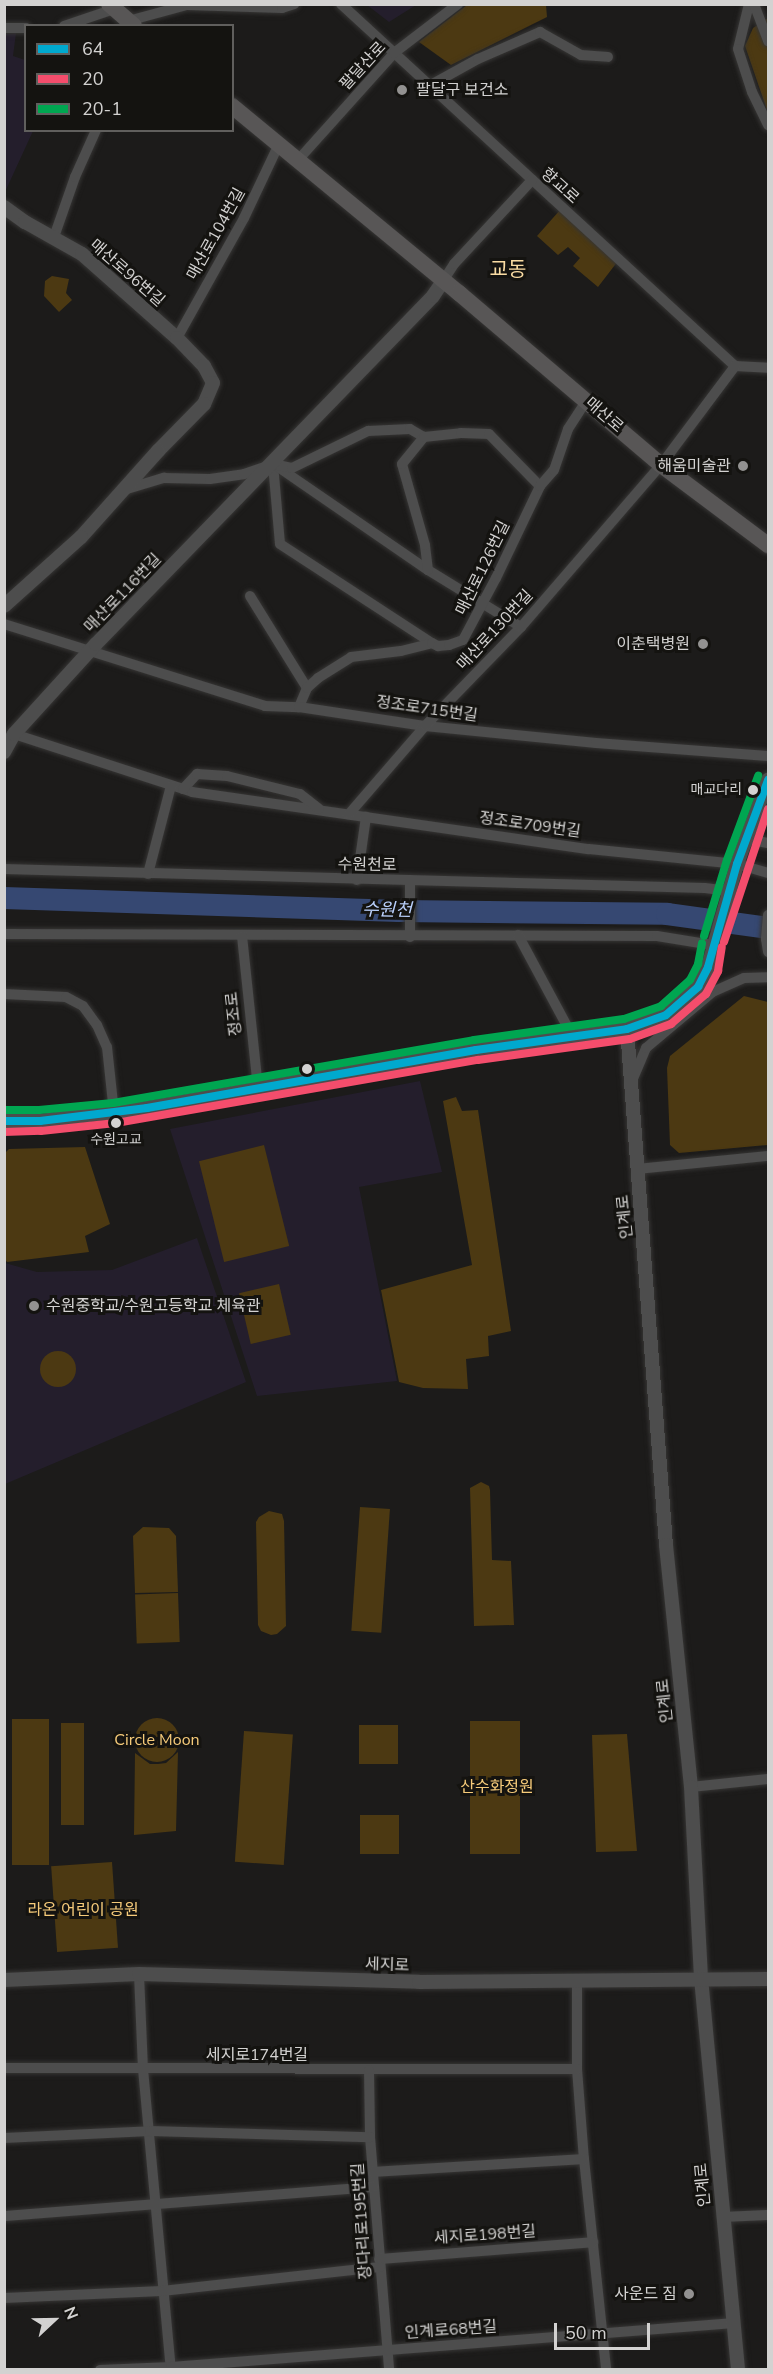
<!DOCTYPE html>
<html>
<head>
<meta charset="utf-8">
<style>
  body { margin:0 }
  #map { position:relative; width:773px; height:2374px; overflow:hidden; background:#1c1b1a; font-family:"Nunito Sans","Noto Sans KR",sans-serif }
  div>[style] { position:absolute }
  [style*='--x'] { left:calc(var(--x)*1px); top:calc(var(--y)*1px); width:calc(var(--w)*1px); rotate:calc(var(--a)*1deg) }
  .education>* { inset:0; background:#241e2c }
  .green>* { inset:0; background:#4c3912; transform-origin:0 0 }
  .round { border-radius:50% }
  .river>* { height:22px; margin:-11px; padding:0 11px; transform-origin:11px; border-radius:11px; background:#364872 }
  .roads { filter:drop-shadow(0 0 2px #363534) drop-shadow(0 0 2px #363534) }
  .minor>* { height:10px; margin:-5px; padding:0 5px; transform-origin:5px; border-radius:5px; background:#4d4d4d }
  .tertiary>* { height:14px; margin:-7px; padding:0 7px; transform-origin:7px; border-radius:7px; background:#4d4d4d }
  .primary>* { height:16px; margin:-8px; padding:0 8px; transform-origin:8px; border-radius:8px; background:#585656 }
  .bus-1>* { height:8px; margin:-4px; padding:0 4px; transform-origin:4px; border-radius:4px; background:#00a9ce }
  .bus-2>* { height:8px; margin:-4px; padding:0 4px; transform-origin:4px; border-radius:4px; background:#f44d6c }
  .bus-3>* { height:8px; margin:-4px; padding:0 4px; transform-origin:4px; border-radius:4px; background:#00a651 }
  .dots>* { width:16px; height:16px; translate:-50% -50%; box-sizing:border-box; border:3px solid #141310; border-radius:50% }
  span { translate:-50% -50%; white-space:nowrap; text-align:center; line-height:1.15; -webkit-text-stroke:6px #141310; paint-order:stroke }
  .bus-label { font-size:14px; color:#d3d2d1 }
  .right { translate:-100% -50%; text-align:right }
  .street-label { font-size:16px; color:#d3d2d1 }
  .poi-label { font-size:16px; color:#d3d2d1 }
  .left { translate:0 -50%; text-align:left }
  .park-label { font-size:16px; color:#f6cb7a }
  .water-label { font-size:18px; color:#bad0fc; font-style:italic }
  .quarter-label { font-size:20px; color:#fadca3 }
  .frame { position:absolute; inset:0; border:6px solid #d3d2d1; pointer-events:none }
  .legend { position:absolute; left:24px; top:24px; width:210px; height:108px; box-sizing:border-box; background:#141310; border:2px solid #605f5d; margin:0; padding:8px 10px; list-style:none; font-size:18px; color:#d3d2d1 }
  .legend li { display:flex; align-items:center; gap:12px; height:30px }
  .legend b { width:30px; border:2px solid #605f5d }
  .north { position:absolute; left:24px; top:2290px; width:60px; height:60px; -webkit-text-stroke:4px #141310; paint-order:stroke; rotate:68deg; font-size:16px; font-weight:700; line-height:24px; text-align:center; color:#d3d2d1 }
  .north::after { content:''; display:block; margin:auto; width:21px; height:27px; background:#d3d2d1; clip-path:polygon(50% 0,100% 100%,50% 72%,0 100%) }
  .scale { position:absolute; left:554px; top:2323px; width:96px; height:27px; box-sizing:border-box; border:3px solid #d3d2d1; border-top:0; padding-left:8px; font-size:18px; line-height:21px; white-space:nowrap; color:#d3d2d1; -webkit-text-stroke:4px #141310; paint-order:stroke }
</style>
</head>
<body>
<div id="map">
  <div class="education">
    <i style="clip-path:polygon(367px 5px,416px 5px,389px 22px)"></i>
    <i style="clip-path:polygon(16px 33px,13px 56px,25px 60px,26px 130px,33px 131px,5px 192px,4px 34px)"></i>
    <i style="clip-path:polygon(420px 1081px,442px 1172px,359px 1187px,397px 1381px,257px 1396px,170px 1129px)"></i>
    <i style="clip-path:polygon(197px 1238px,246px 1382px,5px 1484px,5px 1263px,37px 1272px,112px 1270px)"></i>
  </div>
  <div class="green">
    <i style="clip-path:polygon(467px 5px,546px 5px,547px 17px,451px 65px,419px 42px)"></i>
    <i style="clip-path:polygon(768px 18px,768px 113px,745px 46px,753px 28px)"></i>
    <i style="clip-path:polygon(560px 210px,618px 261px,598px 287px,573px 266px,580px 258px,568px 247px,558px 255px,537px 236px)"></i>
    <i style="clip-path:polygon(52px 276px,69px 279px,66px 293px,72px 300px,59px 312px,44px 296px,45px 281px)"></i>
    <i style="clip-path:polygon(744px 996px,768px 1002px,768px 1145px,679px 1153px,670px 1145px,667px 1068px,670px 1056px)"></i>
    <i style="clip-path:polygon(456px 1097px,462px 1111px,478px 1110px,511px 1331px,488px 1336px,489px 1356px,466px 1359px,468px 1389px,423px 1388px,399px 1382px,381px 1290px,472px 1265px,443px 1101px)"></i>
    <i style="left:264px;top:1145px;width:104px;height:67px;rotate:76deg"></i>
    <i style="clip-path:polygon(85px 1147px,110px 1224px,85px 1236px,89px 1252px,7px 1262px,4px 1258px,5px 1153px,9px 1149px)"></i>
    <i style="left:279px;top:1284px;width:52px;height:41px;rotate:77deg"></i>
    <i class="round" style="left:40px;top:1351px;width:36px;height:36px"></i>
    <i style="clip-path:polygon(481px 1482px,489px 1486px,490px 1490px,492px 1560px,511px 1561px,514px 1625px,474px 1626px,470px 1488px)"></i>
    <i style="left:360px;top:1507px;width:30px;height:124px;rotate:4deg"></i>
    <i style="clip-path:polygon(269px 1511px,282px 1514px,284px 1521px,286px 1626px,277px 1634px,271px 1635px,261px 1631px,258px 1625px,256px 1522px,259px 1517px)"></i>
    <i style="clip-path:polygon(143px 1527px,169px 1528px,176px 1536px,178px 1592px,135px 1593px,133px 1536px)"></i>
    <i style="left:178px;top:1593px;width:49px;height:43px;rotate:88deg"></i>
    <i class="round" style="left:135px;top:1718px;width:44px;height:44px"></i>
    <i style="left:12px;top:1719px;width:37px;height:146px"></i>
    <i style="left:470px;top:1721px;width:50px;height:133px"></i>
    <i style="left:61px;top:1723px;width:23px;height:102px"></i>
    <i style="left:359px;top:1725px;width:39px;height:39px"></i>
    <i style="left:244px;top:1731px;width:49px;height:131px;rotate:4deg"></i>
    <i style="clip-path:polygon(627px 1734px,637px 1851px,596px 1852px,592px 1735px)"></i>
    <i style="clip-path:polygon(178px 1752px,176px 1831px,134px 1835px,135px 1753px,150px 1764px,158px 1764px,166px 1763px)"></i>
    <i style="left:399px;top:1815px;width:39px;height:39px;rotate:90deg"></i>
    <i style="left:112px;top:1862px;width:86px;height:61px;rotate:86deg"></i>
  </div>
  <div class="river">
    <i style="--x:4;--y:898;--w:395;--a:1.9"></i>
    <i style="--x:399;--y:911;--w:268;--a:0.6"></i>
    <i style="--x:667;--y:914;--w:102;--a:7.9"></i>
  </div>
  <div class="roads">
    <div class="minor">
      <i style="--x:341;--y:4;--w:535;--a:42.58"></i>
      <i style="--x:735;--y:366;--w:33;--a:3"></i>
      <i style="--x:749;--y:4;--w:46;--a:103.7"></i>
      <i style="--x:738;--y:49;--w:45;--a:72"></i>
      <i style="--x:752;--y:92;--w:37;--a:64"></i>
      <i style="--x:754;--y:4;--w:40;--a:69"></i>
      <i style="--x:128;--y:21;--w:61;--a:-15.2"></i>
      <i style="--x:187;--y:5;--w:95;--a:1.8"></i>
      <i style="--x:282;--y:8;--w:13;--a:-18"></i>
      <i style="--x:64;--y:26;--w:53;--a:-18.8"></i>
      <i style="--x:4;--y:28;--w:22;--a:0"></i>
      <i style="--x:429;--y:86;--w:56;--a:-28.9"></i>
      <i style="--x:478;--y:59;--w:68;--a:-23.5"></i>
      <i style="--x:540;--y:32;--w:47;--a:29.3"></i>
      <i style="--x:581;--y:55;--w:27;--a:4"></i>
      <i style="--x:299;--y:159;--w:142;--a:-48.1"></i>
      <i style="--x:394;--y:53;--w:81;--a:-37.4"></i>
      <i style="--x:54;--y:237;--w:64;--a:-70.7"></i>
      <i style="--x:75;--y:177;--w:51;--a:-65.9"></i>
      <i style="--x:443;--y:281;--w:20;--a:-57"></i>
      <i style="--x:454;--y:264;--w:115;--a:-47.1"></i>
      <i style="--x:177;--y:338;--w:137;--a:-60.8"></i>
      <i style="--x:244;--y:218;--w:82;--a:-64.7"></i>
      <i style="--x:273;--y:464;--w:80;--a:85"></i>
      <i style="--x:280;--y:544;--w:181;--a:33.1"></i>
      <i style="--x:278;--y:467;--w:182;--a:34.5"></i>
      <i style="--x:428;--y:570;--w:109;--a:31.5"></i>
      <i style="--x:127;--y:489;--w:39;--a:-17"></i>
      <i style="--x:164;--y:478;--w:46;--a:1.2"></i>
      <i style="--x:210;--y:479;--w:34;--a:-8"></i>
      <i style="--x:244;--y:474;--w:31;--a:-19"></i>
      <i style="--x:273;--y:464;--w:19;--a:12"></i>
      <i style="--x:292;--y:468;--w:85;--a:-26"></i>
      <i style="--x:368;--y:431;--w:42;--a:-2.7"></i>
      <i style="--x:410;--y:429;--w:16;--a:30"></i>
      <i style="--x:428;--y:570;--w:25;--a:-97"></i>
      <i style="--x:425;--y:545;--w:84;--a:-105.9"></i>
      <i style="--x:402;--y:464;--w:35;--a:-51"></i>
      <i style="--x:424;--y:437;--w:37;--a:-6"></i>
      <i style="--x:461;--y:433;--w:28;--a:2"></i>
      <i style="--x:489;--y:434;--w:73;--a:45.6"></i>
      <i style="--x:250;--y:596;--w:108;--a:58.2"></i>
      <i style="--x:307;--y:688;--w:21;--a:113"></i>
      <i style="--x:4;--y:624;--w:274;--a:17.4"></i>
      <i style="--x:265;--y:706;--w:34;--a:2"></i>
      <i style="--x:299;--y:707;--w:127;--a:8.6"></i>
      <i style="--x:425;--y:726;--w:172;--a:5.7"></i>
      <i style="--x:596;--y:743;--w:172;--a:4.3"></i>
      <i style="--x:307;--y:688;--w:15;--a:-42"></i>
      <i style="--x:318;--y:678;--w:39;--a:-32"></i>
      <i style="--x:351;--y:657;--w:50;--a:-6.8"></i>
      <i style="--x:401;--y:651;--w:32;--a:-14"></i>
      <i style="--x:432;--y:643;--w:7;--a:27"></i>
      <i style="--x:438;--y:646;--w:11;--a:-5"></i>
      <i style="--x:449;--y:645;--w:15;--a:-20"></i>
      <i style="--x:463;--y:640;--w:70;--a:-62"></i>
      <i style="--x:496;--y:578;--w:102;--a:-64.4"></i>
      <i style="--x:540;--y:486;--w:21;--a:-49"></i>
      <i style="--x:554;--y:470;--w:43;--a:-71.1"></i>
      <i style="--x:568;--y:429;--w:35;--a:-57"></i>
      <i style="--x:14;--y:734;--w:187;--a:18"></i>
      <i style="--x:192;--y:792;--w:401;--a:8.2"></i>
      <i style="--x:589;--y:849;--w:149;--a:5.8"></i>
      <i style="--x:737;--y:864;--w:32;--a:16"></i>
      <i style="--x:183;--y:789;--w:21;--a:-47"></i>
      <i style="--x:197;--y:774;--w:30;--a:4"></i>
      <i style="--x:227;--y:776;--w:75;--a:13.9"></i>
      <i style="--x:300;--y:794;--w:24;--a:38"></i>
      <i style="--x:349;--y:814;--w:116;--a:-49.2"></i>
      <i style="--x:425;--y:726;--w:138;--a:-45.9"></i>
      <i style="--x:521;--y:627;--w:214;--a:-49.2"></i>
      <i style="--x:661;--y:465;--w:124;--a:-53.2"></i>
      <i style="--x:747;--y:839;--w:21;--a:11"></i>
      <i style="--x:4;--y:869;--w:701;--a:1.55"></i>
      <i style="--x:705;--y:888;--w:24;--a:7"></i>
      <i style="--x:148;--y:874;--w:91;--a:-75.4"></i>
      <i style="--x:357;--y:880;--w:64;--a:-81.9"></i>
      <i style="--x:768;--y:915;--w:24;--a:95"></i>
      <i style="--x:766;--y:939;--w:13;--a:81"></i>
      <i style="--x:4;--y:934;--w:653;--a:0.18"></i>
      <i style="--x:657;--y:936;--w:56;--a:9.3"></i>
      <i style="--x:518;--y:935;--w:116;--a:61.7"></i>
      <i style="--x:242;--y:936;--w:153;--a:84"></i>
      <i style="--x:410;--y:937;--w:57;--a:-90"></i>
      <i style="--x:4;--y:994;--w:62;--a:2.8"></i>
      <i style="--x:66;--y:997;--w:19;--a:28"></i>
      <i style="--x:83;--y:1006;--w:24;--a:54"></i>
      <i style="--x:97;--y:1025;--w:24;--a:66"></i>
      <i style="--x:107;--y:1047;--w:66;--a:83.9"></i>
      <i style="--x:708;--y:994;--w:39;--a:-24"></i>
      <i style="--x:744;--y:978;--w:24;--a:-2"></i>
      <i style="--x:632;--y:1081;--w:36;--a:-67"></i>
      <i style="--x:646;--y:1048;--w:89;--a:-40"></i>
      <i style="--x:637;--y:1169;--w:132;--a:-5.7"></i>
      <i style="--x:691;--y:1787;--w:77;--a:-5.9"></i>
      <i style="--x:139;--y:1974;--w:95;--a:87.6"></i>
      <i style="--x:143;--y:2069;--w:302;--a:84.7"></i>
      <i style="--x:577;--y:1983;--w:86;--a:90"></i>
      <i style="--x:577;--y:2069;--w:90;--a:85.6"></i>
      <i style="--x:584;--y:2159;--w:212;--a:84"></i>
      <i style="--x:4;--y:2068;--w:573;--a:0.1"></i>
      <i style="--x:369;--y:2070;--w:67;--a:89.1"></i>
      <i style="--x:370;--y:2137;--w:234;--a:85.3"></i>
      <i style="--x:4;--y:2138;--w:146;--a:-2.7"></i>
      <i style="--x:150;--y:2131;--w:220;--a:1.6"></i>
      <i style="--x:373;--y:2172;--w:211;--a:-3.5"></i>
      <i style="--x:4;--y:2216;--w:371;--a:-4.5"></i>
      <i style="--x:722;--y:2217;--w:46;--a:-2.5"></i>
      <i style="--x:379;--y:2259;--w:215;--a:-4.5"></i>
      <i style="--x:4;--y:2298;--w:158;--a:-2.5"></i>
      <i style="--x:162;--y:2291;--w:219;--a:-6.3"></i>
      <i style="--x:100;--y:2370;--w:71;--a:-2.4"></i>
      <i style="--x:171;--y:2367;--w:565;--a:-4.47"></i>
    </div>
    <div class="tertiary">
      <i style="--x:4;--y:207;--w:26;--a:36"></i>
      <i style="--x:25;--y:222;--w:65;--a:29.3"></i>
      <i style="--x:82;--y:254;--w:127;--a:41.5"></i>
      <i style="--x:177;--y:338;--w:39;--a:46"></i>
      <i style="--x:204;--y:366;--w:19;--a:62"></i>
      <i style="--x:213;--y:383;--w:23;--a:113"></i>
      <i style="--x:204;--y:404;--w:66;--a:134.4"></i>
      <i style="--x:158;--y:451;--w:115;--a:131.8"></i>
      <i style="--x:81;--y:537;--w:103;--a:138.1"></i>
      <i style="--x:4;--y:752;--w:21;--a:-61"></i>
      <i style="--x:14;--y:734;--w:122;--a:-47.7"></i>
      <i style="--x:96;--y:644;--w:484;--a:-45.9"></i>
      <i style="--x:433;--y:296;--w:18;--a:-56"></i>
      <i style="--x:627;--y:1029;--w:517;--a:85.68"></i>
      <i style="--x:666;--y:1545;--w:243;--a:84.1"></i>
      <i style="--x:691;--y:1787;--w:191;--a:87"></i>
      <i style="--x:701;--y:1978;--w:394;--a:84.6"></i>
      <i style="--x:4;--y:1121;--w:36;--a:0"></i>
      <i style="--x:40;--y:1121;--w:108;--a:-6.9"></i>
      <i style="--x:147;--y:1108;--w:334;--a:-10"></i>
      <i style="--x:476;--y:1050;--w:152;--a:-7.9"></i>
      <i style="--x:627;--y:1029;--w:41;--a:-19.7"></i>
      <i style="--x:666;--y:1015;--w:43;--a:-41.2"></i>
      <i style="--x:698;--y:987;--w:22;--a:-63"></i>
      <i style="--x:708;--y:967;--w:107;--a:-74.3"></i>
      <i style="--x:737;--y:864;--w:90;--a:-69.7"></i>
      <i style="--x:4;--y:1980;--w:135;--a:-2.5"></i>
      <i style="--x:139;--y:1974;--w:280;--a:1.6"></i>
      <i style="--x:419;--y:1982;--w:349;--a:-0.5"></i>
    </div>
    <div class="primary">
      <i style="--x:109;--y:4;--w:33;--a:41"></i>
      <i style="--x:232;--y:106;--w:294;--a:39.5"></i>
      <i style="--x:459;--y:293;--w:265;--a:40.4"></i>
      <i style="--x:661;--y:465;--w:134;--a:36.8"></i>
    </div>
  </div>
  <div class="bus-1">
    <i style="--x:4;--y:1121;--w:36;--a:0"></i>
    <i style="--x:40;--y:1121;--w:108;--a:-6.9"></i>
    <i style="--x:147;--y:1108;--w:334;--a:-10"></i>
    <i style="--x:476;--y:1050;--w:152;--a:-7.9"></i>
    <i style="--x:627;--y:1029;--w:41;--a:-19.7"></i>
    <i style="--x:666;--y:1015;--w:43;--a:-41.2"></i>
    <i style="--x:698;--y:987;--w:22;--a:-63"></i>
    <i style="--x:708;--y:967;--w:107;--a:-74.3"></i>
    <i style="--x:737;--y:864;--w:90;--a:-69.7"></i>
  </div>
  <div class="bus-2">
    <i style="--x:724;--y:942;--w:140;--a:-71.7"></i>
    <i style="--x:4;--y:1132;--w:37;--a:-2"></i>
    <i style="--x:41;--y:1131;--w:75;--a:-6.1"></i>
    <i style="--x:116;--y:1123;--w:367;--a:-9.9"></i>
    <i style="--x:478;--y:1060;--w:153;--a:-7.9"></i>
    <i style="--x:630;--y:1039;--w:44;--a:-20.1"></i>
    <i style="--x:671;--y:1024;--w:46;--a:-40.6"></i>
    <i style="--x:706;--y:994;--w:26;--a:-62"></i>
    <i style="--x:718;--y:971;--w:24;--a:-81"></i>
  </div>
  <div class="bus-3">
    <i style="--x:704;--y:936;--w:79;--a:-73.2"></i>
    <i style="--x:727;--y:860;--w:90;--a:-69.7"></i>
    <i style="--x:4;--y:1110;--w:35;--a:0"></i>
    <i style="--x:39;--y:1110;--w:74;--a:-5.4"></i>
    <i style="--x:113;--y:1103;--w:366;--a:-9.9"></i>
    <i style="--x:474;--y:1040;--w:151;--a:-8"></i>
    <i style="--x:624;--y:1019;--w:39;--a:-19"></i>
    <i style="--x:661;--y:1006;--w:39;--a:-42"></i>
    <i style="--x:690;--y:980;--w:18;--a:-63"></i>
    <i style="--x:698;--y:964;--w:21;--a:-79"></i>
  </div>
  <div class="dots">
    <i style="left:402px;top:90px;background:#939291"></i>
    <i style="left:743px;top:466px;background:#939291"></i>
    <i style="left:703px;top:644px;background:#939291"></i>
    <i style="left:753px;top:790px;background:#d3d2d1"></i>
    <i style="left:307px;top:1069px;background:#d3d2d1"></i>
    <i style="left:116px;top:1123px;background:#d3d2d1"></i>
    <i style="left:34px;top:1306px;background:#939291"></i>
    <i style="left:689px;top:2294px;background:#939291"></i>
  </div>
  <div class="bus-label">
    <span class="right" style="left:742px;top:790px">매교다리</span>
    <span style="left:116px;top:1140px">수원고교</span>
  </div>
  <div class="street-label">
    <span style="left:363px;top:66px;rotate:-47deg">팔달산로</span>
    <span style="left:560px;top:186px;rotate:42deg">향교로</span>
    <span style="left:216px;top:234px;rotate:-61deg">매산로104번길</span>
    <span style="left:127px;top:273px;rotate:41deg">매산로96번길</span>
    <span style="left:604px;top:415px;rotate:41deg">매산로</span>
    <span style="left:483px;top:568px;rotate:-64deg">매산로126번길</span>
    <span style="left:123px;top:593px;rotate:-46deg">매산로116번길</span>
    <span style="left:495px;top:630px;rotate:-47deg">매산로130번길</span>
    <span style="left:427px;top:709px;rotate:8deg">정조로715번길</span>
    <span style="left:530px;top:825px;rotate:8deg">정조로709번길</span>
    <span style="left:367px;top:865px;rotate:1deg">수원천로</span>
    <span style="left:234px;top:1014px;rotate:-96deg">정조로</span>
    <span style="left:625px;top:1217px;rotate:-96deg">인계로</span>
    <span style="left:665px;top:1701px;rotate:-96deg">인계로</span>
    <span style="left:387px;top:1965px;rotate:2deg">세지로</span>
    <span style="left:257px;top:2055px">세지로174번길</span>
    <span style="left:703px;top:2185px;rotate:-95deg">인계로</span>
    <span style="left:362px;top:2221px;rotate:-94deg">장다리로195번길</span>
    <span style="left:485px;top:2235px;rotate:-4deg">세지로198번길</span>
    <span style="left:451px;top:2330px;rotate:-4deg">인계로68번길</span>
  </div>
  <div class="poi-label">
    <span class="left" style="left:416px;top:90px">팔달구 보건소</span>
    <span class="right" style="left:731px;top:466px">해움미술관</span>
    <span class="right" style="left:690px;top:644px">이춘택병원</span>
    <span class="left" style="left:46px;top:1306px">수원중학교/수원고등학교 체육관</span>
    <span class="right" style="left:677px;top:2294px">사운드 짐</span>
  </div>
  <div class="park-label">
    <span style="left:157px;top:1740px">Circle Moon</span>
    <span style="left:497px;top:1787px">산수화정원</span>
    <span style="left:83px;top:1910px">라온 어린이 공원</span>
  </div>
  <div class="water-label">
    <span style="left:387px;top:910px;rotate:1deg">수원천</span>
  </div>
  <div class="quarter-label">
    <span style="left:508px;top:269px">교동</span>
  </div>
  <div class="frame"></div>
  <ul class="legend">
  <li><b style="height:8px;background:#00a9ce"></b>64</li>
  <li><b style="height:8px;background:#f44d6c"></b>20</li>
  <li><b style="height:8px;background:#00a651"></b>20-1</li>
  </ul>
  <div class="north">N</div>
  <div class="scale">50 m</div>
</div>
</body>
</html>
